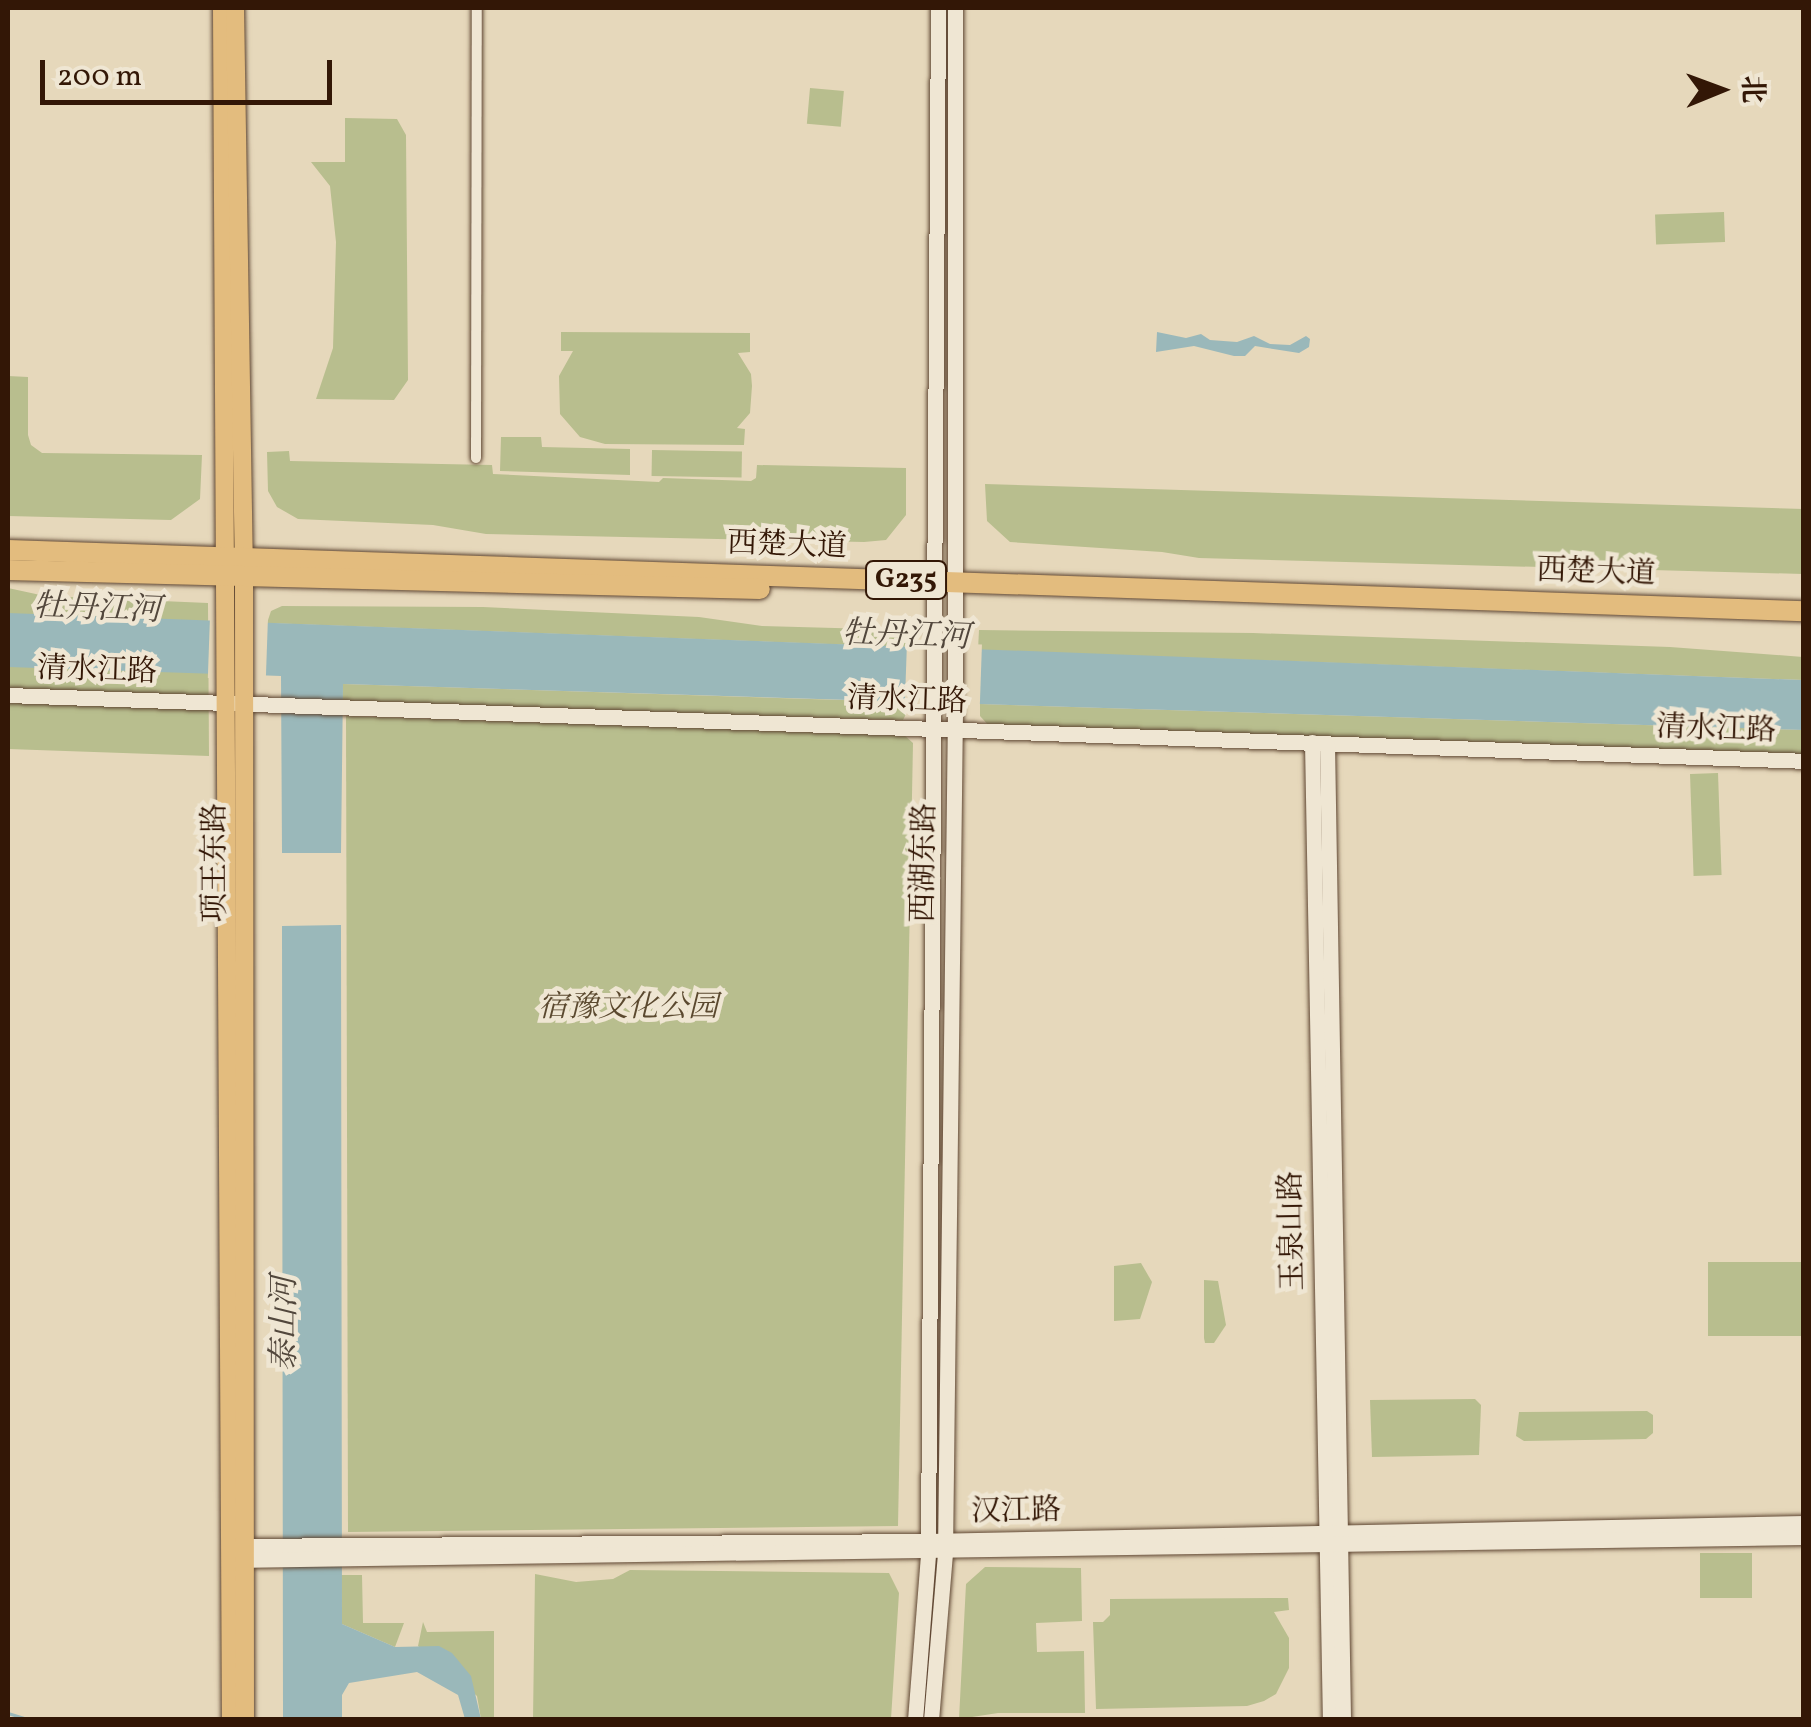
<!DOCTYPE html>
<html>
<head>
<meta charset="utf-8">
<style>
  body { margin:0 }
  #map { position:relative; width:1811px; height:1727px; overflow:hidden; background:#e6d8bb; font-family:Vollkorn,"Noto Serif SC",serif }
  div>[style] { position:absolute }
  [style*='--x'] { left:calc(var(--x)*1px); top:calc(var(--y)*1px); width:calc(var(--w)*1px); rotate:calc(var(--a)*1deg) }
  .green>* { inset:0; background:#b8be8e; transform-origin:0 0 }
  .water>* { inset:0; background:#9ab8ba }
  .pier>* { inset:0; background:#e6d8bb; transform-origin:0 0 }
  .stream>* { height:2.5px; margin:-1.25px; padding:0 1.25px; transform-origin:1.25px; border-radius:1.25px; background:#9ab8ba }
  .roads { filter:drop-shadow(0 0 2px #604733) drop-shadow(0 0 2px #604733) }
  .street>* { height:10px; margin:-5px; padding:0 5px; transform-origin:5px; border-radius:5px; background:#efe6d3 }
  .secondary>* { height:15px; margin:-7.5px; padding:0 7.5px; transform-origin:7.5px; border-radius:7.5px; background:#efe6d3 }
  .primary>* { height:18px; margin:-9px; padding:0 9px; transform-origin:9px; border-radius:9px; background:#e3bc7e }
  .highway>* { height:20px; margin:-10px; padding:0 10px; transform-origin:10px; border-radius:10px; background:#e3bc7e }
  span { translate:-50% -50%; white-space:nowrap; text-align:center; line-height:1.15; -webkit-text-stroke:9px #efe6d3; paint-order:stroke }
  .shield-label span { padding:2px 8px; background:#efe6d3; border:2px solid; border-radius:8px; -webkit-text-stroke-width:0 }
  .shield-label { font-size:28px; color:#331706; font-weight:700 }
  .street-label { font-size:30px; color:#331706 }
  .park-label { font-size:30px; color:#5b492f; font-style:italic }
  .water-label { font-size:32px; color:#52473c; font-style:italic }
  .frame { position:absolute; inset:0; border:10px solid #331706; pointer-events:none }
  .north { position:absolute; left:1671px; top:40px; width:100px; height:100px; -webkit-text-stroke:8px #efe6d3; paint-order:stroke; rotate:89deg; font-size:28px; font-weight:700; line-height:40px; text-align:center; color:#331706 }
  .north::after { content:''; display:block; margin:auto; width:35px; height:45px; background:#331706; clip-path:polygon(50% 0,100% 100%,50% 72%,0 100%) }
  .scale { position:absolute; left:40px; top:60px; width:292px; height:45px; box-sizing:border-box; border:5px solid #331706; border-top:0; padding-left:12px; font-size:30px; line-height:35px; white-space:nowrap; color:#331706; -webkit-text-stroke:8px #efe6d3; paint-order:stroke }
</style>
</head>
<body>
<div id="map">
  <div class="green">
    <i style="left:810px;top:88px;width:34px;height:36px;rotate:5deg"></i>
    <i style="clip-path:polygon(345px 118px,397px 119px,406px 135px,408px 380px,394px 400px,316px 399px,333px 348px,336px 242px,330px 186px,311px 162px,345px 162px)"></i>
    <i style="left:1724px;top:212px;width:30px;height:69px;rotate:88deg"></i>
    <i style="clip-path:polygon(561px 332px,750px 333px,750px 352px,738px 353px,751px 374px,752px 386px,750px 413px,737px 428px,745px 429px,744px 445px,605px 444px,580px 437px,560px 414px,559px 376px,573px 351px,561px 351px)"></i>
    <i style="clip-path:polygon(8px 376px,28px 377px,28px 435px,31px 445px,42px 453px,202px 455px,200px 499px,171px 520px,8px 516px)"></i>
    <i style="clip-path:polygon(501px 437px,541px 437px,542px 447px,630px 449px,630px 475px,500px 471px)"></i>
    <i style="left:652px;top:450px;width:90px;height:26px;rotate:1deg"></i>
    <i style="clip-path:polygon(289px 451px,290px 461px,492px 465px,493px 474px,659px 482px,663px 478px,751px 481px,756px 478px,757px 465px,906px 468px,906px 515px,886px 540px,864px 542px,486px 534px,433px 525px,298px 519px,277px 507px,268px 491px,267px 452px)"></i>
    <i style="clip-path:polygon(985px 484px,1803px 509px,1803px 574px,1199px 558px,1162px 552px,1010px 542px,987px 521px)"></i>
    <i style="clip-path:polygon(8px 588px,45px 596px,208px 603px,209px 756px,8px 749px)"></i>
    <i style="clip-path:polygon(282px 606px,483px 607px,699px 617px,762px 626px,908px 630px,908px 647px,267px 623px,271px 611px)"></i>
    <i style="clip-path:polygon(979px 630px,1253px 633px,1670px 647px,1803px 657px,1804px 680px,978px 650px)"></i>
    <i style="clip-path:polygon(343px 684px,906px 702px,906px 714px,903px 720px,342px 705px)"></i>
    <i style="clip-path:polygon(980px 704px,1803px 730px,1803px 758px,990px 727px,980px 716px)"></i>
    <i style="clip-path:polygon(346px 716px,904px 735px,913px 743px,898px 1526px,348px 1532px)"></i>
    <i style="left:1718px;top:773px;width:102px;height:28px;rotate:88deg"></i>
    <i style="left:1803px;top:1262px;width:74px;height:95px;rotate:90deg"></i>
    <i style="clip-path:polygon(1141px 1263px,1152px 1282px,1140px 1319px,1114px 1321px,1114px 1266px)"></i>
    <i style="clip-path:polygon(1204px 1280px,1218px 1281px,1226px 1325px,1214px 1343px,1205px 1343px,1204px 1338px)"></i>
    <i style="clip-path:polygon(1475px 1399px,1481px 1405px,1479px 1455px,1372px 1457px,1370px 1400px)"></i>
    <i style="clip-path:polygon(1647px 1411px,1653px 1415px,1653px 1433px,1646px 1439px,1524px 1441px,1516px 1436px,1519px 1412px)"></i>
    <i style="left:1752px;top:1553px;width:45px;height:52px;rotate:90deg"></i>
    <i style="clip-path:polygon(985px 1567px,1081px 1568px,1082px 1621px,1036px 1623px,1037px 1652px,1084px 1651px,1085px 1713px,998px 1713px,959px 1719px,966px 1584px)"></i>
    <i style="clip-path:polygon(630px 1570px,889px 1573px,899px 1593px,891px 1719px,533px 1719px,535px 1574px,576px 1582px,613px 1579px)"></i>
    <i style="clip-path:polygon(341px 1575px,362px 1575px,363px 1623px,404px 1623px,395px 1647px,342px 1624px)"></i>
    <i style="clip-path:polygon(1288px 1598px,1289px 1610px,1274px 1612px,1289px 1638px,1289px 1668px,1276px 1694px,1264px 1701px,1247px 1706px,1096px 1709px,1093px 1622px,1103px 1622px,1110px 1615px,1110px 1599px)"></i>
    <i style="clip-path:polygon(423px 1622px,427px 1632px,494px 1631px,494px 1719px,481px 1719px,477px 1696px,418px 1646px)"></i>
  </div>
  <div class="water">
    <i style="clip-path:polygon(1157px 332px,1186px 338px,1201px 334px,1210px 340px,1237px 342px,1254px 336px,1270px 344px,1290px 345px,1306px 336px,1310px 339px,1309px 347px,1299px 353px,1255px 346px,1245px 356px,1234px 356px,1194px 346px,1156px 352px)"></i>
    <i style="clip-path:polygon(8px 613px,1803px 680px,1804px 730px,343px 684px,341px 853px,282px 853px,281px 676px,8px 667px)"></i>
    <i style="clip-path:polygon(341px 925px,342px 1624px,395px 1647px,439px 1646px,452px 1653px,471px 1676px,481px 1719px,465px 1719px,458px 1695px,417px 1672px,349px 1683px,342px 1695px,342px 1719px,283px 1719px,282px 926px)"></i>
  </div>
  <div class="pier">
    <i style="left:210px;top:616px;width:58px;height:62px;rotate:2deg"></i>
    <i style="left:907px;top:642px;width:75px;height:65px;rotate:2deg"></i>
  </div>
  <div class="stream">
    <i style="--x:8;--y:1713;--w:24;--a:17"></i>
  </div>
  <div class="roads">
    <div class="street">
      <i style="--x:476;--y:458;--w:450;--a:-89.9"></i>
    </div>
    <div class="secondary">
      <i style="--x:8;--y:695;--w:1797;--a:2.1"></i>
      <i style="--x:1312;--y:742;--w:978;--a:88.95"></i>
      <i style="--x:1327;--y:743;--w:977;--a:89.06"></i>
      <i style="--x:233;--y:1546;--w:695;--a:-0.41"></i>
      <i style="--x:928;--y:1541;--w:876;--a:-1.18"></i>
      <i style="--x:233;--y:1560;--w:1571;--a:-0.84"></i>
      <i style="--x:915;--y:1720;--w:168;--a:-85.5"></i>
      <i style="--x:928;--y:1553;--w:1545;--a:-89.63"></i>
      <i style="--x:931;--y:1720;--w:168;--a:-85.2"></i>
      <i style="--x:945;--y:1553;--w:838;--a:-89.32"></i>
      <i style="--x:955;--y:715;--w:707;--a:-90"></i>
    </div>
    <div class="primary">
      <i style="--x:222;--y:8;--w:1712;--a:89.7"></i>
      <i style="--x:235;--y:8;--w:567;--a:89.09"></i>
      <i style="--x:244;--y:575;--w:1145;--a:89.95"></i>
    </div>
    <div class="highway">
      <i style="--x:8;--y:550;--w:1797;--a:1.95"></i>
      <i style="--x:8;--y:570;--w:752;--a:1.45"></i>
    </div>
  </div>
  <div class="shield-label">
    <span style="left:906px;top:580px">G235</span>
  </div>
  <div class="street-label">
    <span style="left:787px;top:546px;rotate:2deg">西楚大道</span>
    <span style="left:1596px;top:573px;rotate:2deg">西楚大道</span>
    <span style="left:97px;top:671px;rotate:2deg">清水江路</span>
    <span style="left:907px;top:701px;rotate:2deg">清水江路</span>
    <span style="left:1716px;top:730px;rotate:2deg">清水江路</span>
    <span style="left:216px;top:863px;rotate:-90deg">项王东路</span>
    <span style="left:925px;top:863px;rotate:-89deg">西湖东路</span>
    <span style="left:1293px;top:1231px;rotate:-91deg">玉泉山路</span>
    <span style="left:1016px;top:1512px;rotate:-1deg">汉江路</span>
  </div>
  <div class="park-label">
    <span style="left:628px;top:1008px">宿豫文化公园</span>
  </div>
  <div class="water-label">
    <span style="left:97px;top:610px;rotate:2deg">牡丹江河</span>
    <span style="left:906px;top:637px;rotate:2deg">牡丹江河</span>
    <span style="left:286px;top:1324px;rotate:-90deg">泰山河</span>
  </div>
  <div class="frame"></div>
  <div class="north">北</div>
  <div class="scale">200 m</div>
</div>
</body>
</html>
